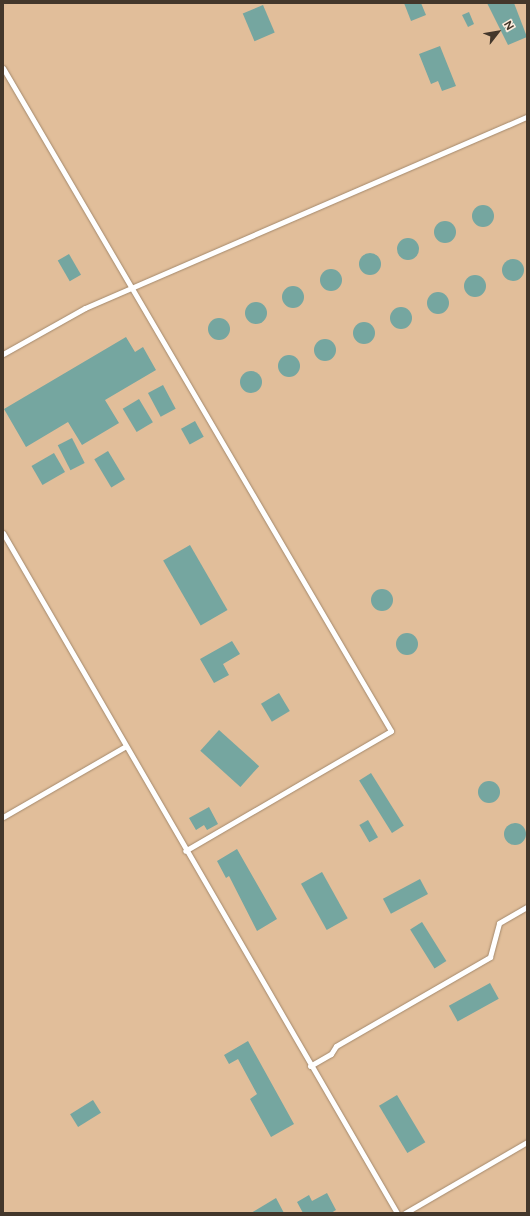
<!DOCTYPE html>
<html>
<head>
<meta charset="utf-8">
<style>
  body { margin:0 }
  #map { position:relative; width:530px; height:1216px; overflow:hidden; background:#e6c9aa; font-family:Figtree,sans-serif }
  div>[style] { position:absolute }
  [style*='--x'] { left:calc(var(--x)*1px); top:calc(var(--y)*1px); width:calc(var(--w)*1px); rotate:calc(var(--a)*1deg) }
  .built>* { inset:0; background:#e1be9a; transform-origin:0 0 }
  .building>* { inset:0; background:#75a6a0; transform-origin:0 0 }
  .round { border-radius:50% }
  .roads { filter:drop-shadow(0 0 1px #a4896c) drop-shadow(0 0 1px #a4896c) }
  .service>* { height:5px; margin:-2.5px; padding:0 2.5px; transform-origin:2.5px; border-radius:2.5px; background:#fff }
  span { translate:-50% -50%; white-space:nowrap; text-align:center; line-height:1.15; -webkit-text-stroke:3px #fcecdd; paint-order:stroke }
  .frame { position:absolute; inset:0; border:4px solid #43372b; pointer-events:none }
  .north { position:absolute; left:478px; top:12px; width:40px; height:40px; -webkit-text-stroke:3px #fcecdd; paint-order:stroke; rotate:59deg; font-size:11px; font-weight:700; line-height:16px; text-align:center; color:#43372b }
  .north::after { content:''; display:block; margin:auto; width:14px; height:18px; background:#43372b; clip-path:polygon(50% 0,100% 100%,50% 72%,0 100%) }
</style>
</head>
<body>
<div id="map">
  <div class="built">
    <i style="left:3px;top:3px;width:524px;height:1210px"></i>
  </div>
  <div class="building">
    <i style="clip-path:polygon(404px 3px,421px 3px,426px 15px,411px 21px)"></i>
    <i style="clip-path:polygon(487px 3px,514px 3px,527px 37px,508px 45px)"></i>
    <i style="left:263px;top:5px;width:30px;height:22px;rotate:67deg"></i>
    <i style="clip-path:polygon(469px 12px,474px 24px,468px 27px,462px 15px)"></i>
    <i style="clip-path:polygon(440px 46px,456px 86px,442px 91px,438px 81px,431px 84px,419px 54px)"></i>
    <i class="round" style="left:472px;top:205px;width:22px;height:22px"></i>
    <i class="round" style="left:434px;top:221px;width:22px;height:22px"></i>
    <i class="round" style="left:397px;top:238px;width:22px;height:22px"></i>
    <i class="round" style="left:359px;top:253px;width:22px;height:22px"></i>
    <i style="left:69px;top:254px;width:24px;height:13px;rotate:60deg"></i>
    <i class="round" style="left:502px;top:259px;width:22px;height:22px"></i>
    <i class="round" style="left:320px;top:269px;width:22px;height:22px"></i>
    <i class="round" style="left:464px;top:275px;width:22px;height:22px"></i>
    <i class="round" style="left:282px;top:286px;width:22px;height:22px"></i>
    <i class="round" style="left:427px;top:292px;width:22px;height:22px"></i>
    <i class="round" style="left:245px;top:302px;width:22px;height:22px"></i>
    <i class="round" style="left:390px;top:307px;width:22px;height:22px"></i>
    <i class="round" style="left:208px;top:318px;width:22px;height:22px"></i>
    <i class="round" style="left:353px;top:322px;width:22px;height:22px"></i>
    <i style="clip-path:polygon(126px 337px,135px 352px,143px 347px,156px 370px,105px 400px,119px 423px,82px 445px,68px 422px,26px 447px,4px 409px)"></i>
    <i class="round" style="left:314px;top:339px;width:22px;height:22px"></i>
    <i class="round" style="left:278px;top:355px;width:22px;height:22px"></i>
    <i class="round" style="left:240px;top:371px;width:22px;height:22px"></i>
    <i style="left:163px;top:385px;width:27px;height:17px;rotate:62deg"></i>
    <i style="left:139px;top:399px;width:27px;height:19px;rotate:59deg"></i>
    <i style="left:195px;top:421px;width:18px;height:16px;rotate:61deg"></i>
    <i style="left:72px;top:438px;width:28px;height:16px;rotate:63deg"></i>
    <i style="left:108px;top:451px;width:33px;height:16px;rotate:59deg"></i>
    <i style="left:54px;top:453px;width:22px;height:26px;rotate:60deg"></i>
    <i style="left:190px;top:545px;width:75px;height:31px;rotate:60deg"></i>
    <i class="round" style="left:371px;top:589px;width:22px;height:22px"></i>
    <i class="round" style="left:396px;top:633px;width:22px;height:22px"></i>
    <i style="clip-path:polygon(232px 641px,240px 654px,223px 664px,229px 675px,214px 683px,200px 659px)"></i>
    <i style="left:279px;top:693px;width:21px;height:21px;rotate:59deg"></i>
    <i style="left:219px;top:730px;width:54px;height:28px;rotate:42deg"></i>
    <i style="left:371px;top:773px;width:62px;height:14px;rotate:58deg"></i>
    <i class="round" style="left:478px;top:781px;width:22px;height:22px"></i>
    <i style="clip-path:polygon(209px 807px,218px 824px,207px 830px,204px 825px,196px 830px,189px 818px)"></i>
    <i style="left:368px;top:820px;width:20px;height:10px;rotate:60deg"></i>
    <i class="round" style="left:504px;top:823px;width:22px;height:22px"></i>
    <i style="clip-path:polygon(237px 849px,277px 919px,257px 931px,229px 876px,226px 878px,217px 861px)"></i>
    <i style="left:322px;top:872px;width:53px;height:24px;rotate:61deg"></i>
    <i style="left:420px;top:879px;width:17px;height:42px;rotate:62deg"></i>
    <i style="left:422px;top:922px;width:46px;height:14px;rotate:58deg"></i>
    <i style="left:490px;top:983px;width:18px;height:47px;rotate:61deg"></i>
    <i style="clip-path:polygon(248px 1041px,294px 1124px,271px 1137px,250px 1099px,257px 1094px,238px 1059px,229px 1064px,224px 1055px)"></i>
    <i style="left:397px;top:1095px;width:55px;height:21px;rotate:59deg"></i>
    <i style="left:93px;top:1100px;width:15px;height:27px;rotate:58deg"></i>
    <i style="clip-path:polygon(327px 1193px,336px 1210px,331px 1213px,303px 1213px,297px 1202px,309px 1195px,312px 1201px)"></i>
    <i style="clip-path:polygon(276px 1198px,284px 1213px,251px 1213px)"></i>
  </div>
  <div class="roads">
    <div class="service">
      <i style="--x:3;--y:68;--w:768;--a:59.66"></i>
      <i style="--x:391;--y:731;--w:238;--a:149.8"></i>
      <i style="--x:3;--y:354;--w:94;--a:-29.3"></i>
      <i style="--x:85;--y:308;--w:482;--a:-23.4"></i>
      <i style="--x:3;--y:533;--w:786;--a:59.91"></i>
      <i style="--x:3;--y:817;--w:140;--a:-30"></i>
      <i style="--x:310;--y:1066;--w:24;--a:-30"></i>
      <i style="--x:331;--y:1054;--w:9;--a:-58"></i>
      <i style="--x:336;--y:1046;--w:178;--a:-30"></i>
      <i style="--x:490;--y:957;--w:35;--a:-75"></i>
      <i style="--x:499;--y:923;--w:32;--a:-30"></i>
      <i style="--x:405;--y:1213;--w:141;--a:-30.2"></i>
    </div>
  </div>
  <div class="frame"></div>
  <div class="north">N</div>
</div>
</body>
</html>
